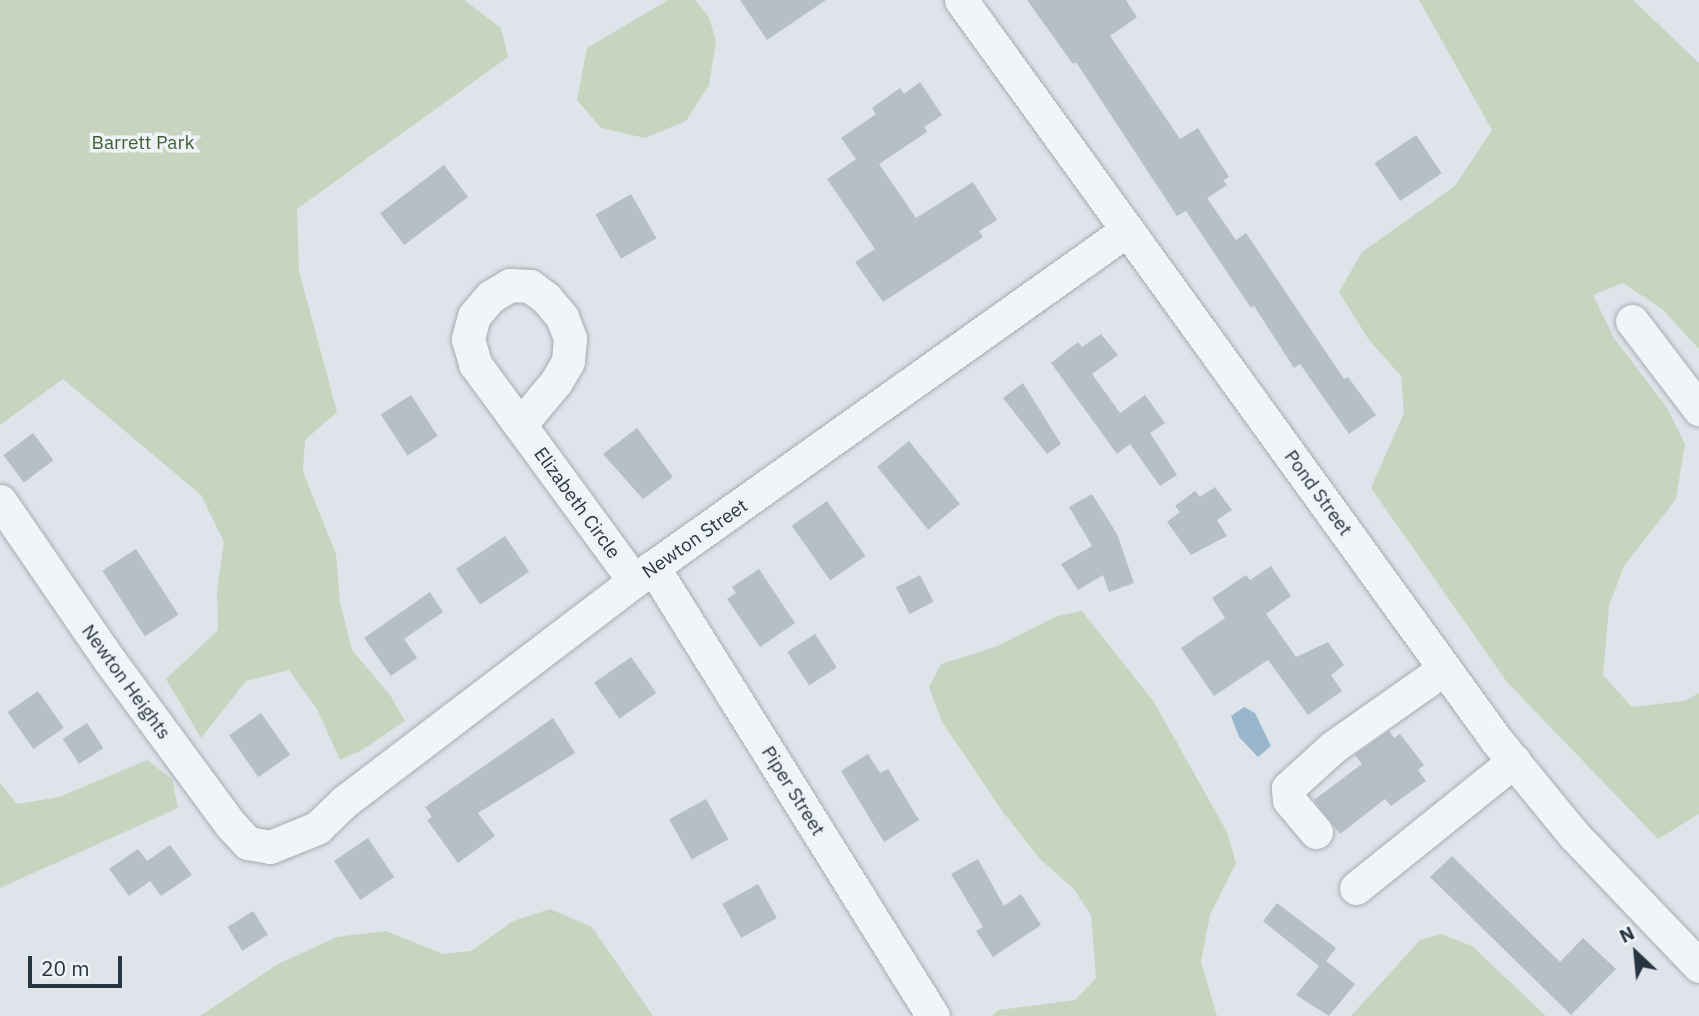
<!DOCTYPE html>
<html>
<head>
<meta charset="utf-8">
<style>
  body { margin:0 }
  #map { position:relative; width:1699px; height:1016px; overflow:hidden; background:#dfe4ea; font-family:"IBM Plex Sans",sans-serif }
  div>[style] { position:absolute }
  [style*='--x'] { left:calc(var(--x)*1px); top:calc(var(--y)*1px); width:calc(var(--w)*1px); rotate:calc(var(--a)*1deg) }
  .green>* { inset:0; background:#c7d4c0 }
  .water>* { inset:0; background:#98b7cc }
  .building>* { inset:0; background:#b6bec7; transform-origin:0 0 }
  .roads { filter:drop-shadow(0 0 2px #a4acb4) drop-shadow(0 0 2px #a4acb4) }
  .minor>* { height:33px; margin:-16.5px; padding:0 16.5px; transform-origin:16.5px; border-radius:16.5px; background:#f2f5f8 }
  span { translate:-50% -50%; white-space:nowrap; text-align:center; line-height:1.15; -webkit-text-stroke:7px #eff3f7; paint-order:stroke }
  .park-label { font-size:19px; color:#405f33 }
  .street-label { font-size:19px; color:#273442 }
  .north { position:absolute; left:1601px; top:918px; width:70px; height:70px; -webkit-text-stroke:5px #eff3f7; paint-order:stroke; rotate:334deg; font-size:19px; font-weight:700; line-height:28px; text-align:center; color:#273442 }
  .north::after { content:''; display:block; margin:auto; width:24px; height:32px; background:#273442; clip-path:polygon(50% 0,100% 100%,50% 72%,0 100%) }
  .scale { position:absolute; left:28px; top:956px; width:94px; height:32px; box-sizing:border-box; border:4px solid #273442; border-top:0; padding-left:9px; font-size:21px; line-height:24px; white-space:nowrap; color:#273442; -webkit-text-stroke:5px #eff3f7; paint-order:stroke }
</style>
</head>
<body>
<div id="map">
  <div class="green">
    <i style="clip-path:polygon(0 0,464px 0,501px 28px,508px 57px,297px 209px,299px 271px,337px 412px,305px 440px,303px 472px,336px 554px,340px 603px,352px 650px,390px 695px,405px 721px,362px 750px,340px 760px,317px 709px,289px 670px,246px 681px,201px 738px,166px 679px,218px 630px,217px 590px,224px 542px,201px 495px,63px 379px,0 425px)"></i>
    <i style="clip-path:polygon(668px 0,695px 0,709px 17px,716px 42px,709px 85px,686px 121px,645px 138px,601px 128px,577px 100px,587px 48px)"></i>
    <i style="clip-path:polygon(1419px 0,1633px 0,1699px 63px,1699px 349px,1662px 309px,1623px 283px,1593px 295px,1614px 338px,1667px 408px,1685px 444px,1676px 499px,1624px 566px,1609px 606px,1603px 675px,1632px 707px,1684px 701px,1699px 693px,1699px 814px,1658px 839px,1507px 682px,1371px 488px,1404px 413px,1401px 376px,1369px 340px,1339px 292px,1362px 252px,1455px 186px,1492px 130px)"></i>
    <i style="clip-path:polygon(1082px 611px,1154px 702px,1227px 832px,1236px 863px,1210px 915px,1201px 962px,1217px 1016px,992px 1016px,998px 1010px,1075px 1000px,1096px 978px,1091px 915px,1073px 888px,1040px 859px,1003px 812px,942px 722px,929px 687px,941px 664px,995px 647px,1057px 616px)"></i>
    <i style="clip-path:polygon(147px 760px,172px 779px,178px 808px,0 888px,0 783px,17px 804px,59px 797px)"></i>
    <i style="clip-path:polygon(550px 909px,592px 927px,653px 1016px,200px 1016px,278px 964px,337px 937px,386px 931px,443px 954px,471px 951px,513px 921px)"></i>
    <i style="clip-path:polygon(1441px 934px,1472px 946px,1546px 1016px,1351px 1016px,1420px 940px)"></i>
  </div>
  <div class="water">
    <i style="clip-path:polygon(1244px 707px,1255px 713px,1271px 746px,1258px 757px,1239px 737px,1231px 716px)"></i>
  </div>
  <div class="building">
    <i style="clip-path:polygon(740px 0,826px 0,767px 40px)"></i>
    <i style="clip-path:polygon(1027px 0,1126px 0,1137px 17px,1110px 36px,1180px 139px,1198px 128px,1229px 177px,1223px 180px,1227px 185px,1207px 198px,1236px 240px,1246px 233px,1344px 379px,1348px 377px,1376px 415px,1349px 434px,1300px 364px,1294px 368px,1254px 306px,1251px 308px,1186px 211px,1177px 216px,1076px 62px,1073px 64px)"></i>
    <i style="clip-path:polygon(920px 82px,942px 115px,924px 127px,927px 132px,879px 164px,916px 218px,973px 182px,997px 220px,979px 231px,983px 237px,883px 302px,855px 262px,875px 249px,827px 179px,856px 159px,841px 138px,876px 114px,872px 108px,900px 88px,904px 94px)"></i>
    <i style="left:1416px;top:135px;width:46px;height:50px;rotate:56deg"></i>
    <i style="left:444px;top:165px;width:40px;height:80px;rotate:53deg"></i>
    <i style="left:631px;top:194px;width:51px;height:41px;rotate:60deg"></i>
    <i style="clip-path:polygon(1101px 334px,1118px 355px,1092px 374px,1120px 413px,1145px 395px,1165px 423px,1150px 433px,1177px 475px,1160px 486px,1130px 444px,1117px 454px,1051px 363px,1078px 342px,1082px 347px)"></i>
    <i style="clip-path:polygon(1023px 383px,1061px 444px,1047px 454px,1003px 398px)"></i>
    <i style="left:411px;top:395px;width:49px;height:36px;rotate:57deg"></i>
    <i style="clip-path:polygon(637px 428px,673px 477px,643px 499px,603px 454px)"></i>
    <i style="left:33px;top:433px;width:34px;height:37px;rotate:53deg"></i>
    <i style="left:909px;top:441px;width:81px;height:41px;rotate:51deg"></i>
    <i style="clip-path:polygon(1215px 487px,1232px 510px,1217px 520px,1227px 536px,1191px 555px,1167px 522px,1180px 512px,1175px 506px,1195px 491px,1200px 497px)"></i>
    <i style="clip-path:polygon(1092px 494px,1117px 534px,1134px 583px,1109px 592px,1103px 575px,1078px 590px,1061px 564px,1092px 546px,1069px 507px)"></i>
    <i style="left:827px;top:501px;width:67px;height:43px;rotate:55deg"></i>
    <i style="left:505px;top:536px;width:43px;height:59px;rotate:56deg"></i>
    <i style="left:136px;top:549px;width:78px;height:40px;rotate:57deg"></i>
    <i style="clip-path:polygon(1271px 566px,1291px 596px,1266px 614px,1296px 657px,1328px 642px,1344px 665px,1331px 675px,1342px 691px,1308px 715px,1268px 660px,1214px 696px,1181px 648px,1225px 618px,1212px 598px,1246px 575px,1250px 580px)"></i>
    <i style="clip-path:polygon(759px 569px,795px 623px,760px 647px,727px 599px,736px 593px,732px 587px)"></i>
    <i style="left:920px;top:575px;width:30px;height:27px;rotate:63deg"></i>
    <i style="clip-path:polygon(430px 592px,443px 612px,404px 639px,417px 658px,391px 676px,364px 638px)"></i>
    <i style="left:815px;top:634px;width:40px;height:33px;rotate:57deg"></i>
    <i style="left:631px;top:657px;width:44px;height:45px;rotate:55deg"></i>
    <i style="left:38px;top:691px;width:45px;height:37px;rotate:55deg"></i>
    <i style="left:261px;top:713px;width:51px;height:39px;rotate:55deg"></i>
    <i style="clip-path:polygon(553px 718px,575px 753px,478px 813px,495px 836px,458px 863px,427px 820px,432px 817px,425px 807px)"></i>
    <i style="left:87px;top:723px;width:30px;height:29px;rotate:57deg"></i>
    <i style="clip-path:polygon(1389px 731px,1394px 738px,1400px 734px,1424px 765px,1418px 770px,1426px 781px,1391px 806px,1385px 799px,1340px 834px,1314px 800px,1362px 764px,1355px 755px)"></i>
    <i style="clip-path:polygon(868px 754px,880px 773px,888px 769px,919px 820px,884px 842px,841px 771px)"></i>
    <i style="left:706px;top:799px;width:46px;height:42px;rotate:61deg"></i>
    <i style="left:368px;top:838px;width:47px;height:41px;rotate:56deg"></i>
    <i style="clip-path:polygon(170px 845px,192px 875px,161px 896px,150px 881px,129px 896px,109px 869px,138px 849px,147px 861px)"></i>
    <i style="clip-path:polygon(1452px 856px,1560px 962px,1583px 938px,1616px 969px,1571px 1015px,1430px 877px)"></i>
    <i style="clip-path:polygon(978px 859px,1004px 906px,1021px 894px,1041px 925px,993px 957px,976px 931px,983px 927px,951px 874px)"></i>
    <i style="left:758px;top:884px;width:39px;height:41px;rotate:61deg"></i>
    <i style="clip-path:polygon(1277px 903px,1336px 948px,1326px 961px,1355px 984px,1329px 1016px,1296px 995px,1319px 966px,1263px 921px)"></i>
    <i style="left:253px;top:911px;width:28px;height:30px;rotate:58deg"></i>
  </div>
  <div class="roads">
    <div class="minor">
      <i style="--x:961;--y:0;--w:915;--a:54.12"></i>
      <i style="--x:1497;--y:741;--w:122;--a:50.7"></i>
      <i style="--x:1574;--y:835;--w:181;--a:46.3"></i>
      <i style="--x:1632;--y:321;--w:111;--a:52.7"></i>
      <i style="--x:520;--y:425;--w:56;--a:-50.1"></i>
      <i style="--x:556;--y:382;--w:24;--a:-60"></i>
      <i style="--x:568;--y:361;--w:23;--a:-85"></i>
      <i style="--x:570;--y:338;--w:22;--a:-111"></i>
      <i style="--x:562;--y:317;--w:25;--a:-130"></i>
      <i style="--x:546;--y:298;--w:20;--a:-143"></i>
      <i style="--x:530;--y:286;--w:20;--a:-177"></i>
      <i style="--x:510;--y:285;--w:23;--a:149"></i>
      <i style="--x:490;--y:297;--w:25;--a:130"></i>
      <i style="--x:474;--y:316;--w:24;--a:105"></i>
      <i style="--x:468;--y:339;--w:26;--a:74"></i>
      <i style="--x:475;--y:364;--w:76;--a:53.6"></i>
      <i style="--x:520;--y:425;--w:193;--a:53.8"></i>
      <i style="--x:0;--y:501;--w:194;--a:55.5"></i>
      <i style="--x:110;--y:661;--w:204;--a:53.6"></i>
      <i style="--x:231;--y:825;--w:25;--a:47"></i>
      <i style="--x:248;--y:843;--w:22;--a:10"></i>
      <i style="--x:270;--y:847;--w:51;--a:-22"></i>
      <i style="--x:317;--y:828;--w:37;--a:-44"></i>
      <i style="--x:344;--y:802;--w:388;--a:-37.3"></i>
      <i style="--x:653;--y:567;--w:582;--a:-35.41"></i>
      <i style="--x:653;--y:567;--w:529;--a:58.05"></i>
      <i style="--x:1316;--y:832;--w:42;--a:-130.2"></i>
      <i style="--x:1289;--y:800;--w:12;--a:-95"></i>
      <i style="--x:1288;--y:788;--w:61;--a:-42.3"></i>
      <i style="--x:1333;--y:747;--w:136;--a:-35.1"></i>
      <i style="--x:1356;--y:888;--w:203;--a:-38.8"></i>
    </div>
  </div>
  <div class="park-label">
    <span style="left:143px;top:143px">Barrett Park</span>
  </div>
  <div class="street-label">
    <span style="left:1318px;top:493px;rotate:54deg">Pond Street</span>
    <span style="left:577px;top:503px;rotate:54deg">Elizabeth Circle</span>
    <span style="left:695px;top:539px;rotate:-35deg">Newton Street</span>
    <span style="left:126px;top:682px;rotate:54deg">Newton Heights</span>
    <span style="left:793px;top:791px;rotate:58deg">Piper Street</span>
  </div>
  <div class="north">N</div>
  <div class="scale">20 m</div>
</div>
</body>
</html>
